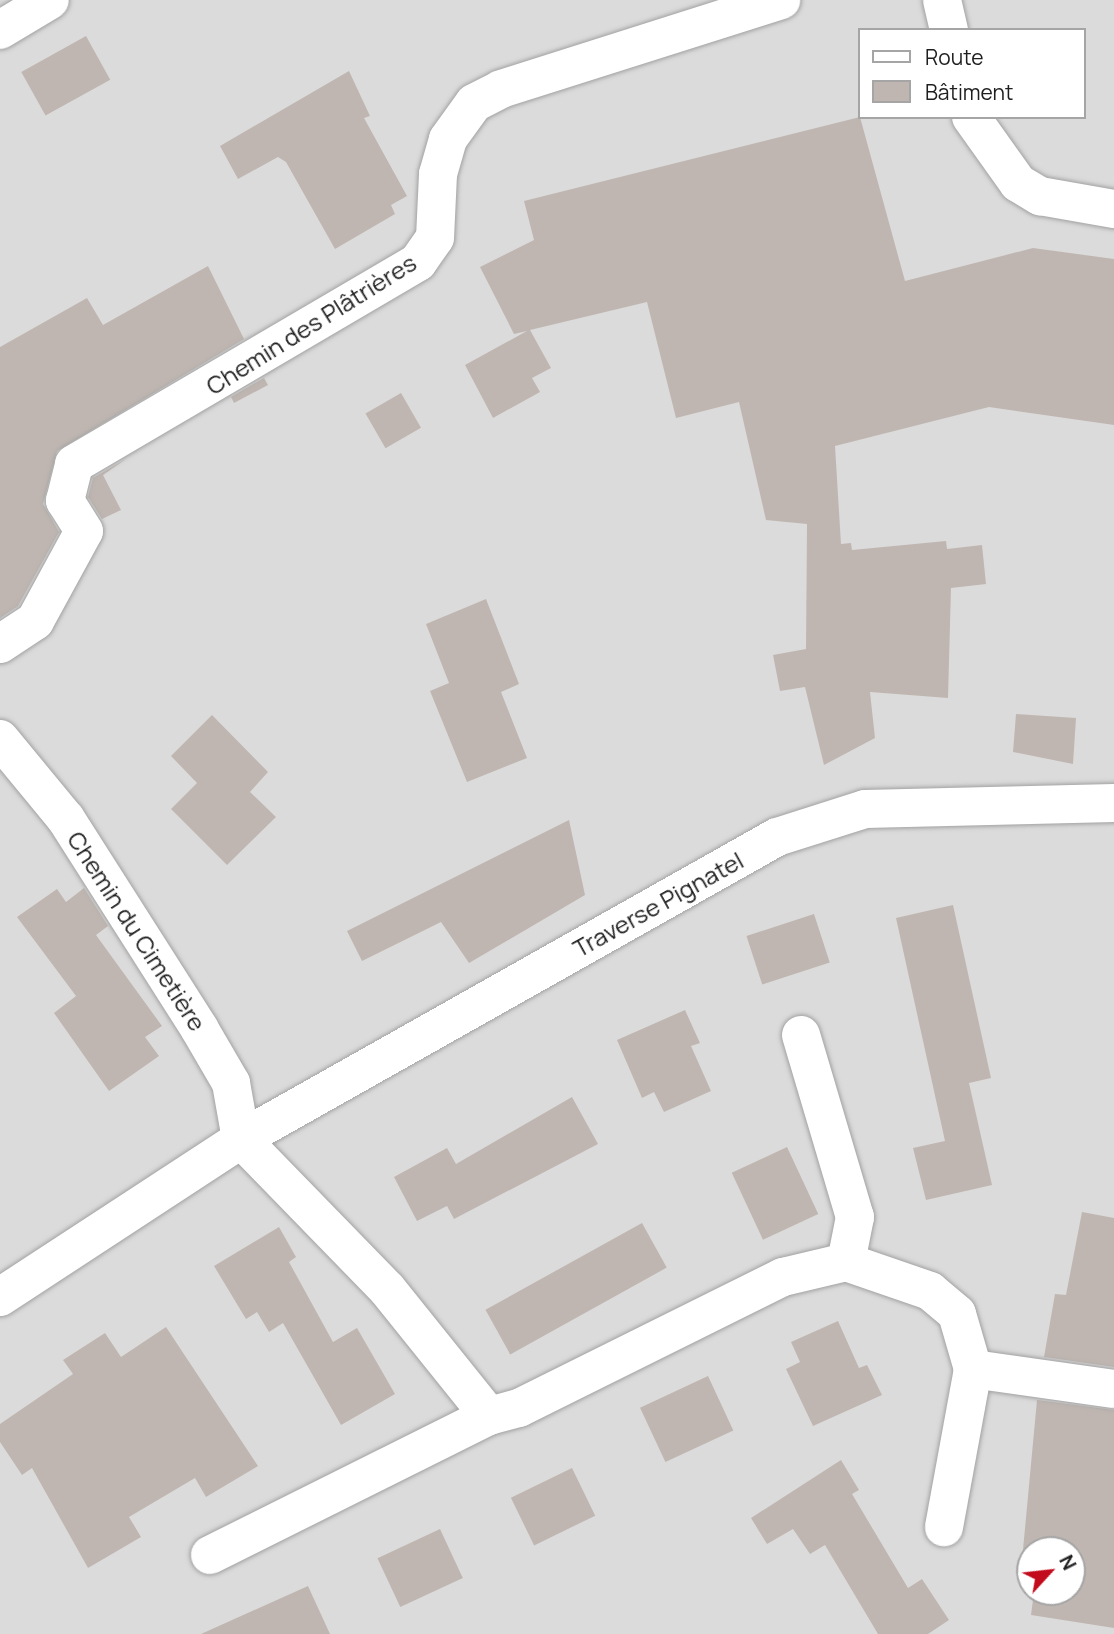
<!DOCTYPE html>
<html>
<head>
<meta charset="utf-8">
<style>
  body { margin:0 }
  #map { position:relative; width:1114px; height:1634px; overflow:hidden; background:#efeae5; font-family:Manrope,sans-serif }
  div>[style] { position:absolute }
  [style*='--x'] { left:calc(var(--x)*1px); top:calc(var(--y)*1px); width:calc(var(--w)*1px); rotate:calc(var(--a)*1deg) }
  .residential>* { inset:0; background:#dcdbdb }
  .building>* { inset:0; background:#bfb6b1; transform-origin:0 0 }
  .roads { filter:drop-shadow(0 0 2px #a2a2a2) drop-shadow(0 0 2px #a2a2a2) }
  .minor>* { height:38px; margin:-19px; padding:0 19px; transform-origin:19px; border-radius:19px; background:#fff }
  span { translate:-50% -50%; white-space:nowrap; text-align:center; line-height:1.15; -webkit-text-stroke:5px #fff; paint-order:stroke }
  .street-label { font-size:24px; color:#1e1e1e }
  .legend { position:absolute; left:858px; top:28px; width:228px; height:91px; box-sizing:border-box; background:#fff; border:2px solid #a5a5a5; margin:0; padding:9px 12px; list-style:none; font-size:21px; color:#1e1e1e }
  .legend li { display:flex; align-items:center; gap:14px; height:35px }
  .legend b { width:35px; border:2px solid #a5a5a5 }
  .north { position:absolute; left:1016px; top:1536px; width:70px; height:70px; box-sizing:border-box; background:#fff; border:2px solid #a5a5a5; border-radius:50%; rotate:63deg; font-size:19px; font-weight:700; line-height:28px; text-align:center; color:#1e1e1e }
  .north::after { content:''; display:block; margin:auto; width:24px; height:32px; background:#c20b1c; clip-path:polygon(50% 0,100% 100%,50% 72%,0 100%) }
</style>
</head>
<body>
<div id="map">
  <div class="residential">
    <i style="clip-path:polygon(evenodd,0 0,1114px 0,1114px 1634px,0 1634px,0 0,860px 30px,1084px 30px,1084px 117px,860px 117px,860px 30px,0 0,1030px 1550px,1072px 1550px,1072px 1592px,1030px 1592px,1030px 1550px)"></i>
  </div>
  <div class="building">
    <i style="left:86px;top:36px;width:50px;height:74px;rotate:61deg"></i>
    <i style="clip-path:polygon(349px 71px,370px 116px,364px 118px,407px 196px,391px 205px,395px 214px,335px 249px,286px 162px,278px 157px,238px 179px,220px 146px)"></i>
    <i style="clip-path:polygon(860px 117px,905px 281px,1033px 248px,1114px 259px,1114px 425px,989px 407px,835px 446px,841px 544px,851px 543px,852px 550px,946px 541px,947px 549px,982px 545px,986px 584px,951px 588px,948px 698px,870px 692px,875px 738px,824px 765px,805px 687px,780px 691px,773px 655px,806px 649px,807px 524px,766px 520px,739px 402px,676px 418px,647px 302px,530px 330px,551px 368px,532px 378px,540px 392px,493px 418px,465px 365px,527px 331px,514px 334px,480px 267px,534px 240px,524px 201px)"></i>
    <i style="clip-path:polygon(208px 266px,244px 339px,57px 451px,43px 504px,59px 532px,18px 606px,0 618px,0 347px,87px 298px,103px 325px)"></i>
    <i style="clip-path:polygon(264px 378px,268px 385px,234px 403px,231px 397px)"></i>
    <i style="left:401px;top:393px;width:40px;height:41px;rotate:60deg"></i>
    <i style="clip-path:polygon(126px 459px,103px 475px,121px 510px,102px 519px,88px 497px,93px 478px)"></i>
    <i style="clip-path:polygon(486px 599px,519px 684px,501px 692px,527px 758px,467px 782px,430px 691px,449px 683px,426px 624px)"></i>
    <i style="clip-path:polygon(1016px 714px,1076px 718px,1073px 764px,1013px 752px)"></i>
    <i style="clip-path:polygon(212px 715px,268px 772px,250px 792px,276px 817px,227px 865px,171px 809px,197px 783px,171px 756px)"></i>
    <i style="clip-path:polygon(569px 820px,585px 895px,469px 963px,441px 922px,362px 961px,347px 931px)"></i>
    <i style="clip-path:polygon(84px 888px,108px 926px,96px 935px,162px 1026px,145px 1037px,159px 1056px,109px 1091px,54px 1013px,76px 996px,17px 917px,57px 889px,66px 902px)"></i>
    <i style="clip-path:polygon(953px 905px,991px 1078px,969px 1083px,992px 1185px,926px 1200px,913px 1148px,945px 1141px,896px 918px)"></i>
    <i style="left:814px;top:914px;width:51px;height:71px;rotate:72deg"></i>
    <i style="clip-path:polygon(685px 1010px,700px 1043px,691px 1046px,711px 1091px,664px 1112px,654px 1092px,642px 1098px,617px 1040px)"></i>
    <i style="clip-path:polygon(572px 1097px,598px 1144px,454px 1219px,447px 1206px,417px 1221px,394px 1177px,447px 1148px,456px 1164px)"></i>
    <i style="left:787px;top:1147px;width:74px;height:61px;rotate:65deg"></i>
    <i style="clip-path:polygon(1082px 1212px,1114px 1218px,1114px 1367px,1044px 1357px,1055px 1294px,1066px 1295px)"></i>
    <i style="left:642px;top:1223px;width:51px;height:179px;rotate:61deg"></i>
    <i style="clip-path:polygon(279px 1227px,296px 1257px,289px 1262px,333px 1342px,357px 1328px,395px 1394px,341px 1425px,283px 1323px,269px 1332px,257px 1312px,246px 1319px,214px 1266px)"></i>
    <i style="clip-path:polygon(838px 1321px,859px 1368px,867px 1365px,882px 1395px,813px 1426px,786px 1369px,800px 1362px,791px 1342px)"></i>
    <i style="clip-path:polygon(166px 1327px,258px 1466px,206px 1497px,195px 1478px,129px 1517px,141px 1537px,88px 1568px,32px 1468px,22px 1475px,0 1442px,0 1424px,73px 1374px,63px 1360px,105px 1333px,121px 1357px)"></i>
    <i style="left:708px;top:1376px;width:60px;height:75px;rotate:65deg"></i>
    <i style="clip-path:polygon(1037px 1400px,1114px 1410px,1114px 1628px,1031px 1615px,1034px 1592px,1072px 1592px,1072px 1550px,1030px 1550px,1030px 1565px,1021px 1571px)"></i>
    <i style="clip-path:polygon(841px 1460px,859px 1490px,852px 1494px,908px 1588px,922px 1579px,949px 1620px,928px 1634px,878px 1634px,825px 1545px,810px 1554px,793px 1529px,767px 1544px,751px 1518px)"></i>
    <i style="left:572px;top:1468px;width:53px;height:68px;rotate:64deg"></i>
    <i style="left:440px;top:1529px;width:54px;height:69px;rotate:65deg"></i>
    <i style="clip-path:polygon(308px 1586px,330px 1634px,201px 1634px)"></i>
  </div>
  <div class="roads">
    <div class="minor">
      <i style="--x:942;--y:0;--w:31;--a:77"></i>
      <i style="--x:0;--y:30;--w:58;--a:-31"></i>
      <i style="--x:971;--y:117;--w:81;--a:54.5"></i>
      <i style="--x:1018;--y:183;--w:26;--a:31"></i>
      <i style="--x:1040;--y:196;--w:75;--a:10"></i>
      <i style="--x:0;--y:644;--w:42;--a:-33.3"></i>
      <i style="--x:35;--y:621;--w:102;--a:-61.4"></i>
      <i style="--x:84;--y:531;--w:36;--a:-122"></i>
      <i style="--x:65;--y:501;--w:38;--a:-76"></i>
      <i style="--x:74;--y:464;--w:399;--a:-30.4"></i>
      <i style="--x:418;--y:262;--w:29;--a:-55"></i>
      <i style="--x:435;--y:238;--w:64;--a:-87.3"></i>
      <i style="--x:438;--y:174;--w:36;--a:-74"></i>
      <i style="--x:448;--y:139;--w:44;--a:-54.2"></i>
      <i style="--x:474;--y:103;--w:30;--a:-27"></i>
      <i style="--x:501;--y:89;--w:294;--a:-17.6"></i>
      <i style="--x:0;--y:739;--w:104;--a:50.5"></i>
      <i style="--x:66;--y:819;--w:248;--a:57.5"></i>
      <i style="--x:199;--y:1028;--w:64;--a:59.8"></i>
      <i style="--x:231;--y:1083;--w:57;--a:79.9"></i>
      <i style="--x:801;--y:1035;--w:190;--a:73.5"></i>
      <i style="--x:855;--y:1217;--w:46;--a:101.3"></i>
      <i style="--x:241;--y:1139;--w:209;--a:45.8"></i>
      <i style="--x:387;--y:1289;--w:163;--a:51.2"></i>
      <i style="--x:489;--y:1416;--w:31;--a:-15"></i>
      <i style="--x:519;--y:1408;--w:295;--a:-26.4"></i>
      <i style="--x:783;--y:1277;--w:65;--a:-13.4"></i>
      <i style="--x:846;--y:1262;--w:89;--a:19"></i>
      <i style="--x:930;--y:1291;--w:35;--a:40"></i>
      <i style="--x:957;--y:1314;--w:57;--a:73.8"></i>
      <i style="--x:973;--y:1369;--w:161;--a:100.4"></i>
      <i style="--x:0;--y:1297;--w:288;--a:-33.2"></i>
      <i style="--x:241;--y:1139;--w:615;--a:-29.4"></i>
      <i style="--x:777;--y:837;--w:92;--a:-17.7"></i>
      <i style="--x:865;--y:809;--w:249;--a:-1.4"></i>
      <i style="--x:973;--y:1369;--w:142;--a:8.1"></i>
      <i style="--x:210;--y:1555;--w:312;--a:-26.5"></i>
    </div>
  </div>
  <div class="street-label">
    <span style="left:311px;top:324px;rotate:-32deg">Chemin des Plâtrières</span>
    <span style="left:658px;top:904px;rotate:-29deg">Traverse Pignatel</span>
    <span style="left:137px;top:931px;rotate:57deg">Chemin du Cimetière</span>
  </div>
  <ul class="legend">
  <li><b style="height:9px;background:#fff"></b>Route</li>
  <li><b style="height:19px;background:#bfb6b1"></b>Bâtiment</li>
  </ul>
  <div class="north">N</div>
</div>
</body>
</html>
